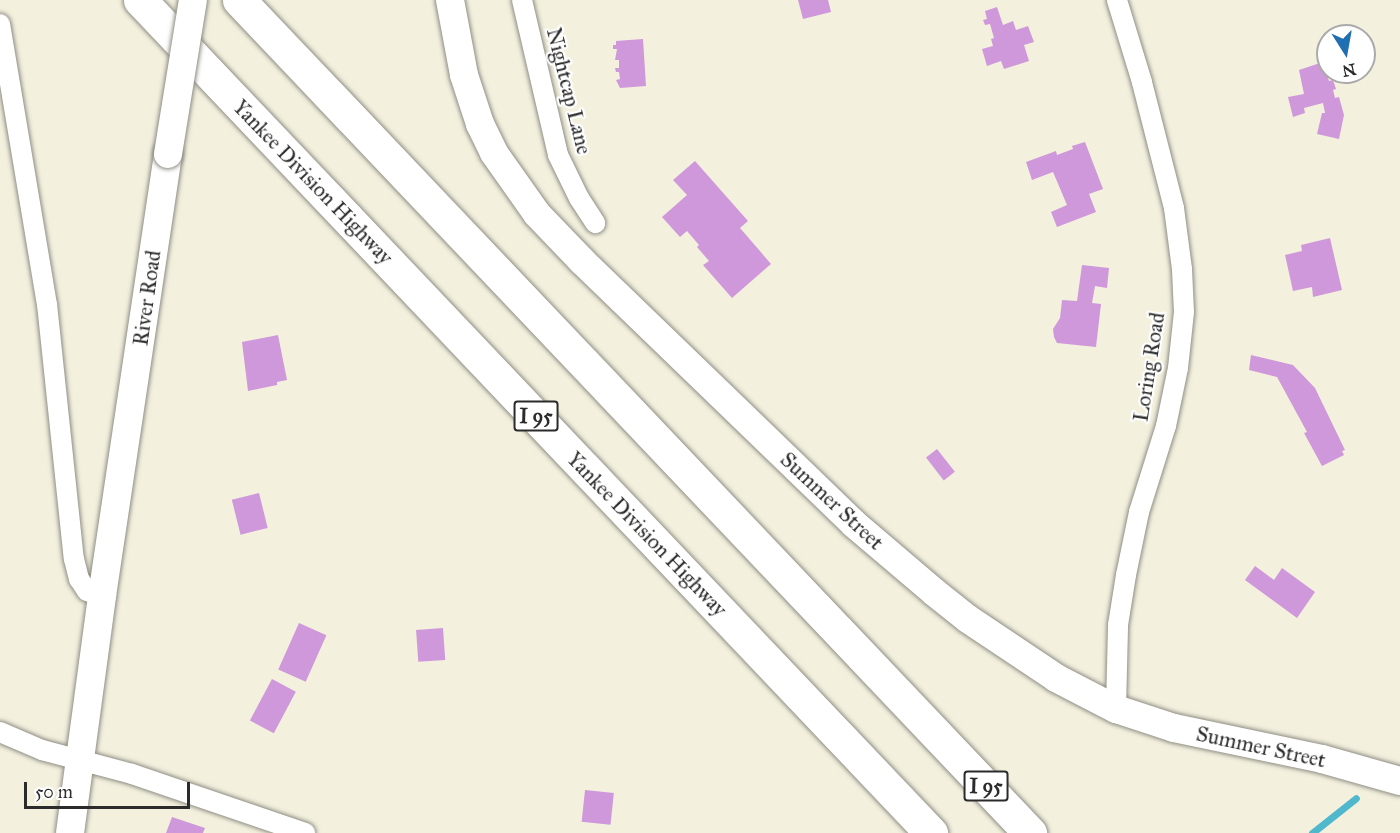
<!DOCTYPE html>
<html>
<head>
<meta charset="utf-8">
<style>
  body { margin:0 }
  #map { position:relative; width:1400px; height:833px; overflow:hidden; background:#f3f0de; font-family:"IM FELL Great Primer",serif }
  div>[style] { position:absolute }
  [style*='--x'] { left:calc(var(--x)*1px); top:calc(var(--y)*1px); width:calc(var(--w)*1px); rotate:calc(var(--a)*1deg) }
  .stream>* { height:7px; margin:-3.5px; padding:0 3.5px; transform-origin:3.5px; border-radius:3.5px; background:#4fb8cc }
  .building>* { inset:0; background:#ce98da; transform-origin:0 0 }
  .roads { filter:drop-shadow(0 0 2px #8f8e84) drop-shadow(0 0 2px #8f8e84) }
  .street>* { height:20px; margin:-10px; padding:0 10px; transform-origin:10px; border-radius:10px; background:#fff }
  .secondary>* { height:28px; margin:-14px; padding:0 14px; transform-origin:14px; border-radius:14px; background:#fff }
  .highway>* { height:33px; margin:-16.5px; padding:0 16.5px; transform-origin:16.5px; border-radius:16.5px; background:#fff }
  .bridges { filter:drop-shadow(0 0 2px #8f8e84) drop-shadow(0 0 2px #8f8e84) }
  .secondary-bridge>* { height:28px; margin:-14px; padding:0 14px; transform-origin:14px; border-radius:14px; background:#fff }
  span { translate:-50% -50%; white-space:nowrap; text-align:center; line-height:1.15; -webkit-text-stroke:4.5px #fff; paint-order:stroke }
  .shield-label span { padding:2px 4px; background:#fff; border:2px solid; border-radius:4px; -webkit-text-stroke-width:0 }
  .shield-label { font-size:20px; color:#2b2b2b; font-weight:700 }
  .street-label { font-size:21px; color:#2b2b2b }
  .north { position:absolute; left:1316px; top:24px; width:60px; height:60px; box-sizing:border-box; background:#fff; border:2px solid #aaa; border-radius:50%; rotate:169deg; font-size:16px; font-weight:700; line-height:24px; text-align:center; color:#2b2b2b }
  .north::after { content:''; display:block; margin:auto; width:21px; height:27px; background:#1f6fb2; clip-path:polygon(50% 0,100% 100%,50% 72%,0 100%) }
  .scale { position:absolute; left:24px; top:782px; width:166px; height:27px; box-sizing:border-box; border:3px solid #2b2b2b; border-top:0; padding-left:8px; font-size:18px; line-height:21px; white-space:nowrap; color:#2b2b2b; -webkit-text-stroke:4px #fff; paint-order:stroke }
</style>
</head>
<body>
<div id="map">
  <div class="stream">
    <i style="--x:1312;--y:833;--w:56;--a:-38.5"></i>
  </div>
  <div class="building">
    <i style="clip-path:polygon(798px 0,828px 0,831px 12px,803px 19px)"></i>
    <i style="clip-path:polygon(997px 7px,1003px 25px,1013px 21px,1016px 30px,1028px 26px,1034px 42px,1024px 45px,1029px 61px,1004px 69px,1001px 61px,987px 66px,982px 49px,993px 46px,991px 39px,994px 38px,990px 24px,985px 25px,983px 20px,987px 19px,985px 11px)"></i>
    <i style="clip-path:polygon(643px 39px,646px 86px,620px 88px,616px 80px,620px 79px,619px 72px,616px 72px,615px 68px,619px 68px,619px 60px,615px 60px,617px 49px,613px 49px,613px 45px,616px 45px,616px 41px)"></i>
    <i style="clip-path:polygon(1323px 62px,1329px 81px,1333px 80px,1336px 89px,1333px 90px,1335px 98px,1339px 97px,1344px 115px,1339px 139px,1317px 134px,1322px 113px,1325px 113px,1323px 103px,1304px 108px,1305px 113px,1293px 117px,1288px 97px,1304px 94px,1299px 70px)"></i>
    <i style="clip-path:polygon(1085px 142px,1103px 189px,1089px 194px,1096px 212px,1057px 227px,1051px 212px,1067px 205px,1053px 172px,1032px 180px,1026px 162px,1056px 151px,1057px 155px,1073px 149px,1072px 146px)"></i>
    <i style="clip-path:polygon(695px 161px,748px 221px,740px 228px,771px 264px,732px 298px,703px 265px,709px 261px,697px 247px,699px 245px,687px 231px,680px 237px,662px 217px,687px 195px,673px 180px)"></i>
    <i style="clip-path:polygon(1330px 238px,1342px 290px,1313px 297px,1312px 287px,1293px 291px,1285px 255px,1302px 251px,1301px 245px)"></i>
    <i style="clip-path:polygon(1082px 265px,1109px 268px,1107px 288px,1095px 286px,1092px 303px,1101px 304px,1096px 347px,1057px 343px,1054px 337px,1053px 329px,1060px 318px,1062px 300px,1077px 301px)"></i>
    <i style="clip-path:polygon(278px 335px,287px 380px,277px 382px,277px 385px,248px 391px,242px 342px)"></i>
    <i style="clip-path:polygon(1251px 355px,1293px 365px,1315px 388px,1345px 450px,1342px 451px,1344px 455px,1322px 466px,1304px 433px,1307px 432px,1277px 377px,1249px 370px)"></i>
    <i style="left:937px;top:449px;width:29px;height:14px;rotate:52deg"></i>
    <i style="left:259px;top:493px;width:36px;height:28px;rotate:76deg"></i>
    <i style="clip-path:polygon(1255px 566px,1274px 580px,1282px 568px,1315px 592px,1297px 618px,1245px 580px)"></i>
    <i style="left:299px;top:623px;width:30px;height:51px;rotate:24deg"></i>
    <i style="left:443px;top:628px;width:32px;height:27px;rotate:86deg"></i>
    <i style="left:272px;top:679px;width:27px;height:47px;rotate:28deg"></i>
    <i style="left:585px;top:790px;width:29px;height:32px;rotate:6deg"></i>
    <i style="clip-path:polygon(172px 817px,205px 828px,203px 833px,166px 833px)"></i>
  </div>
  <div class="roads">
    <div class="street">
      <i style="--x:522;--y:0;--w:159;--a:76.9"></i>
      <i style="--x:558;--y:155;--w:48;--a:64"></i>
      <i style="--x:579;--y:198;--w:30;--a:57"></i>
      <i style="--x:0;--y:24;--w:284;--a:80.5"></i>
      <i style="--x:47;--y:304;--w:256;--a:84"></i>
      <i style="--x:74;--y:559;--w:21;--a:76"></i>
      <i style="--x:79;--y:579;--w:14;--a:56"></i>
      <i style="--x:87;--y:591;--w:16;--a:18"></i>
      <i style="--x:1116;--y:709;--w:84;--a:-88.6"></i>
      <i style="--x:1118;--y:625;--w:51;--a:-80.9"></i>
      <i style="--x:1126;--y:575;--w:64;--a:-78.3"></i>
      <i style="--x:1139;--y:512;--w:90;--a:-72.6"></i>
      <i style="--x:1166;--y:426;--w:59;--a:-78.3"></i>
      <i style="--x:1178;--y:368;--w:56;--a:-83.9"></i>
      <i style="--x:1184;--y:312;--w:43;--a:-92.7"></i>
      <i style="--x:1182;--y:269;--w:62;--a:-97.5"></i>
      <i style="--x:1174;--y:208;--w:130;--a:-104.3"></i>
      <i style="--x:1142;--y:82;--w:86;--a:-107"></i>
      <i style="--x:0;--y:732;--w:46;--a:23.2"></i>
      <i style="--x:42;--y:750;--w:93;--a:14.9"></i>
      <i style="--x:132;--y:774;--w:183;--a:18.8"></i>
    </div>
    <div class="secondary">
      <i style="--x:450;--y:0;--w:76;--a:79.4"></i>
      <i style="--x:464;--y:75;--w:52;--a:71.9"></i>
      <i style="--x:480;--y:124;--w:32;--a:64"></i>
      <i style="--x:494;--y:153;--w:75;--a:54.8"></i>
      <i style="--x:537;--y:214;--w:65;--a:46.2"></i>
      <i style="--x:582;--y:261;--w:377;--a:44"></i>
      <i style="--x:853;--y:523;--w:106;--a:40.4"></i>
      <i style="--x:934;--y:592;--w:43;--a:38.5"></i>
      <i style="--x:968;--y:619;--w:106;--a:33.8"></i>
      <i style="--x:1056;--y:678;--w:68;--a:27.3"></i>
      <i style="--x:1116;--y:709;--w:61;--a:18.1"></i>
      <i style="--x:1174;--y:728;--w:151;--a:11.8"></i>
      <i style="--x:1322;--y:759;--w:81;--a:15.8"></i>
      <i style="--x:70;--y:833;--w:239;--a:-82.3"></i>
      <i style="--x:102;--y:596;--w:447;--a:-81.5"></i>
    </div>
    <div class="highway">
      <i style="--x:140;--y:0;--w:1149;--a:46.48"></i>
      <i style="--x:239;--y:0;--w:1149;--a:46.48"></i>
    </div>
  </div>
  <div class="bridges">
    <div class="secondary-bridge">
      <i style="--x:168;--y:154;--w:156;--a:-80.8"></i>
    </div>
  </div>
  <div class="shield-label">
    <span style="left:536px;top:416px">I 95</span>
    <span style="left:986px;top:786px">I 95</span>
  </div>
  <div class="street-label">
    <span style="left:569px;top:91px;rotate:76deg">Nightcap Lane</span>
    <span style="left:313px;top:182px;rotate:46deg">Yankee Division Highway</span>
    <span style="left:147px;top:298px;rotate:-82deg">River Road</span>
    <span style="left:1149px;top:367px;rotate:-81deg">Loring Road</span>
    <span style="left:832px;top:501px;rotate:43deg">Summer Street</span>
    <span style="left:647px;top:534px;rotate:46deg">Yankee Division Highway</span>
    <span style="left:1261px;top:747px;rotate:12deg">Summer Street</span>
  </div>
  <div class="north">N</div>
  <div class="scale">50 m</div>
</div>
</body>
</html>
